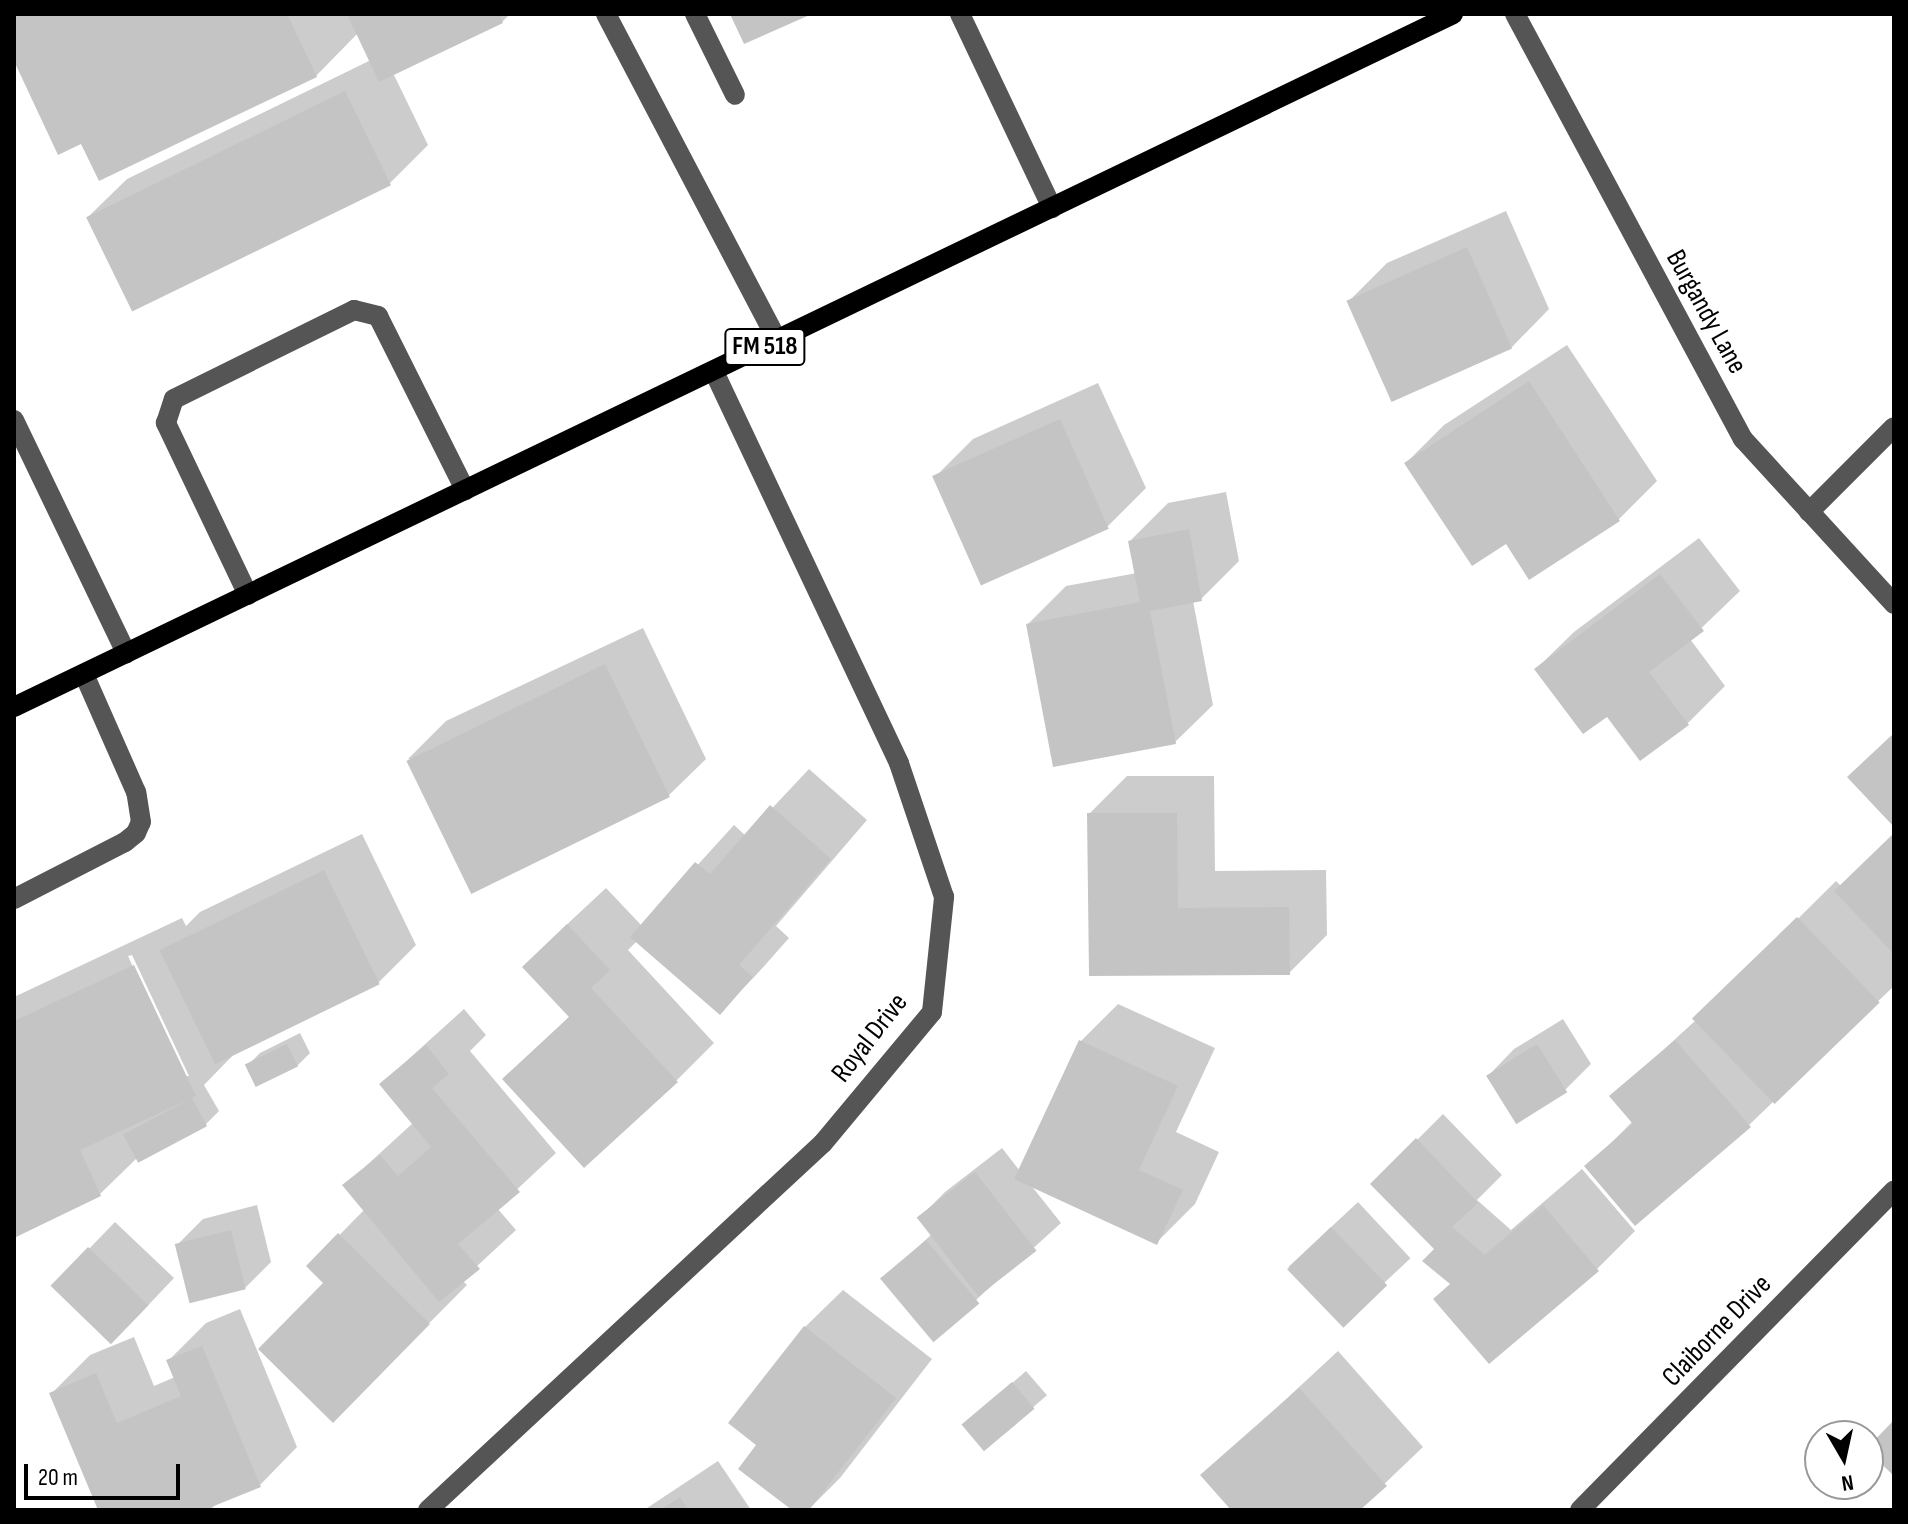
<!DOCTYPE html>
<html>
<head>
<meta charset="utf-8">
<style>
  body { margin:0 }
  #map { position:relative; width:1908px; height:1524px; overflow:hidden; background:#fff; font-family:"Sofia Sans Condensed",sans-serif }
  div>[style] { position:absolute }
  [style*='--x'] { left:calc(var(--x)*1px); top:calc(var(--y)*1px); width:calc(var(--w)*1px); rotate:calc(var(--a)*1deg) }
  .shadow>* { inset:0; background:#0003; transform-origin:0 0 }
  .building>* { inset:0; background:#c4c4c4; transform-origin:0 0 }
  .minor>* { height:20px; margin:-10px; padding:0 10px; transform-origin:10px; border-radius:10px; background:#555 }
  .major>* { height:20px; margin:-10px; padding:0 10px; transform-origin:10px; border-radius:10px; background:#000 }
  span { translate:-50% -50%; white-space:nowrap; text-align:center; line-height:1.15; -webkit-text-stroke:7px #fff; paint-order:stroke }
  .shield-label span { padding:2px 6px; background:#fff; border:2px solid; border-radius:6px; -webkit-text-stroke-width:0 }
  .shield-label { font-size:26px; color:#000; font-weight:700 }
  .street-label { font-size:28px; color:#000 }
  .frame { position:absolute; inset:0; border:16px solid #000; pointer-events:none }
  .north { position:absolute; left:1804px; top:1420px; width:80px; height:80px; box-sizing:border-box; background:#fff; border:2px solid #999; border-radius:50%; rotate:171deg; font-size:22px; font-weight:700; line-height:32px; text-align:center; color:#000 }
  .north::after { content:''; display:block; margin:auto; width:28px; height:36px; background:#000; clip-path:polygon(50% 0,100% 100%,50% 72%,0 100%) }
  .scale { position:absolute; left:24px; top:1464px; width:156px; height:36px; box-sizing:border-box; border:4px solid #000; border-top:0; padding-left:10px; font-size:24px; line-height:28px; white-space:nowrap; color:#000; -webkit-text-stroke:6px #fff; paint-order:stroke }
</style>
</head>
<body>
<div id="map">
  <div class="shadow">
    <i style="clip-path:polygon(14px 14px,510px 14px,502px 22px,393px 73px,428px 145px,390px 183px,89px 216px,127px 179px,371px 60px,358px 33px,316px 76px,82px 141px,14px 57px)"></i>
    <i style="clip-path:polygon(1506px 211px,1549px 309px,1512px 347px,1349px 301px,1387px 263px)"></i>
    <i style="clip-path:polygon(1567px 345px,1657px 481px,1619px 519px,1530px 577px,1507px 541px,1406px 463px,1444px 425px)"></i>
    <i style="clip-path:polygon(1098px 383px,1146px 488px,1108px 526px,935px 477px,973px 439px)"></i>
    <i style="clip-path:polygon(1226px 492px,1239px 561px,1201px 599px,1193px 601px,1213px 705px,1175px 742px,1028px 624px,1066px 586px,1137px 573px,1130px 541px,1168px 503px)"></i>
    <i style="clip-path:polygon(1699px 538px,1740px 591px,1690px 639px,1725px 686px,1687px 724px,1607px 715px,1536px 669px,1574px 632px)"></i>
    <i style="clip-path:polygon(643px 628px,706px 759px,668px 796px,408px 759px,446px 721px)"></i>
    <i style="clip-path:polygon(809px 769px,867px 820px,776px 926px,789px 938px,757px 974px,720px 1012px,637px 941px,628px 950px,714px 1043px,677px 1080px,505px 1079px,570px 1016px,562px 929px,606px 888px,642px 926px,734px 825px,746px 836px)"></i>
    <i style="clip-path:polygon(1127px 776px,1214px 776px,1215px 871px,1326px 870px,1327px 935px,1289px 973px,1091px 974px,1089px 814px)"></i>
    <i style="clip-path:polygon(evenodd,362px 834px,416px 945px,378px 983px,240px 1048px,204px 1085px,219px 1111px,206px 1124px,140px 1161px,138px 1157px,100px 1194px,14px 1236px,14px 997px,182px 918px,186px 926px,200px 912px,362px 834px,132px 955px,189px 1076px,184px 1076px,128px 956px,132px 955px)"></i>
    <i style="clip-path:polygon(1894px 834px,1894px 986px,1749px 1125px,1587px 1167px,1633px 1121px,1612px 1097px,1696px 1020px,1836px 881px,1841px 886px)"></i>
    <i style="clip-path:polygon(1118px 1004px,1215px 1048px,1176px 1132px,1219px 1152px,1195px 1204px,1157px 1242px,1030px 1184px,1061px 1223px,933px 1339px,883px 1279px,932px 1234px,919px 1218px,945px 1192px,1002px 1148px,1020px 1171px,1080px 1042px)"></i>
    <i style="clip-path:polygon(464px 1009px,486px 1035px,470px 1051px,556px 1153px,497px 1208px,516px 1230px,462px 1280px,467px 1285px,333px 1420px,326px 1283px,309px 1266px,365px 1209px,345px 1185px,413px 1123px,381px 1084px)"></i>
    <i style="clip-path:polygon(1563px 1019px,1591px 1064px,1565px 1090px,1489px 1075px,1514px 1049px)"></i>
    <i style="clip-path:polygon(300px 1033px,310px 1053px,297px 1066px,247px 1066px,260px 1053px)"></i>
    <i style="clip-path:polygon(1443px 1114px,1502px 1175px,1477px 1200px,1511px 1230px,1582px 1169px,1635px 1231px,1597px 1269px,1489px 1361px,1436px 1249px,1373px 1184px)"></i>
    <i style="left:1358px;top:1202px;width:77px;height:95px;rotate:47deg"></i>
    <i style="clip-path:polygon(257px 1205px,271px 1262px,245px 1288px,177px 1245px,203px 1219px)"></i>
    <i style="clip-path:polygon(115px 1222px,174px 1278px,138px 1316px,53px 1286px)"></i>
    <i style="clip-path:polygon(843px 1290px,932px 1359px,840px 1478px,808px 1510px,795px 1510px,759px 1444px,805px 1327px)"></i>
    <i style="clip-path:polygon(240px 1309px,297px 1447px,260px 1485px,218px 1502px,210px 1510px,100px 1510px,52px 1393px,90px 1355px,134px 1337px,154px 1386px,175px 1377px,168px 1361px,206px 1323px)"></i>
    <i style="clip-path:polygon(1338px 1351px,1423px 1447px,1357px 1510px,1233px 1510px,1203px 1476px)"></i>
    <i style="left:1026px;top:1371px;width:32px;height:82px;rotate:49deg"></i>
    <i style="clip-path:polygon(718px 1461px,751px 1510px,644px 1510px)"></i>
  </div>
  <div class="building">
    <i style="clip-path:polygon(14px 14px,287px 14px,317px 77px,99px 181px,81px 144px,58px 155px,14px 61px)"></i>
    <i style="clip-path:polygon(347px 14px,499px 14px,503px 23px,379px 82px)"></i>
    <i style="clip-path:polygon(730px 14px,812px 14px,744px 44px)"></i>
    <i style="left:345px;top:91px;width:105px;height:288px;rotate:64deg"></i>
    <i style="left:1467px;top:247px;width:111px;height:132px;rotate:66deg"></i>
    <i style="clip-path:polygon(1529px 381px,1620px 521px,1529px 580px,1506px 544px,1472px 566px,1404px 463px)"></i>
    <i style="left:1060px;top:419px;width:120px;height:140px;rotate:66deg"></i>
    <i style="clip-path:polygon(1189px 529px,1202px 601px,1150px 611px,1176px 744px,1053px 767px,1026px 624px,1140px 602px,1128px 541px)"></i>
    <i style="clip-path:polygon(1660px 574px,1704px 631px,1649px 672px,1689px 725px,1640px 761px,1607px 717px,1583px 734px,1534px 669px)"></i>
    <i style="left:605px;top:664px;width:148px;height:221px;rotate:64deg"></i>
    <i style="clip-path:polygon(1894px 733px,1894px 827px,1847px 777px)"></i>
    <i style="clip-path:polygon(770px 805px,831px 859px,739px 965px,753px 977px,720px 1015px,630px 937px,695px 862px,710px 874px)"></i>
    <i style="clip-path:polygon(1087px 813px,1177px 813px,1178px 908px,1289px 907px,1290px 975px,1089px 976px)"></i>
    <i style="clip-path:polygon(1894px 833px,1894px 954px,1834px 891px)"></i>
    <i style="left:324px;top:870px;width:127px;height:183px;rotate:64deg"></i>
    <i style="left:1797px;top:917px;width:119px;height:146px;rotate:46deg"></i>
    <i style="clip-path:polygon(567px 924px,610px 970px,591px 988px,678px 1082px,584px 1168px,502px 1079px,569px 1017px,522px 967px)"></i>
    <i style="clip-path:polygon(134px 965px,196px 1096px,80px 1150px,101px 1196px,14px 1238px,14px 1021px)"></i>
    <i style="clip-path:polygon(1079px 1040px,1178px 1086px,1139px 1170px,1183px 1190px,1157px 1245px,1014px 1179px)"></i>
    <i style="clip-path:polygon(1675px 1040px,1751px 1127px,1635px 1226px,1584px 1166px,1633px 1124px,1609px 1096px)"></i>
    <i style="left:287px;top:1044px;width:25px;height:47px;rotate:64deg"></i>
    <i style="left:1537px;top:1044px;width:57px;height:60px;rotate:58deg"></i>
    <i style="clip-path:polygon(426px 1045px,449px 1074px,432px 1088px,520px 1192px,458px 1244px,480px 1269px,439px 1302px,342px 1185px,380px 1155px,398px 1176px,431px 1147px,379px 1084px)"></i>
    <i style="left:192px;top:1098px;width:32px;height:78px;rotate:62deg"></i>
    <i style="clip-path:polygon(1416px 1138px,1478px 1203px,1452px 1227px,1485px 1255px,1543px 1205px,1599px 1271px,1489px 1364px,1433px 1299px,1450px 1284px,1422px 1261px,1434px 1249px,1370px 1184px)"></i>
    <i style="left:975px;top:1172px;width:100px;height:74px;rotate:52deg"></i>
    <i style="left:1331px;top:1227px;width:81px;height:61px;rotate:46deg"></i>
    <i style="left:231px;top:1230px;width:61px;height:58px;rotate:76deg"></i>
    <i style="clip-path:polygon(338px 1233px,430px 1324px,333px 1423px,258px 1349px,323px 1283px,306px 1266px)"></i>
    <i style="left:926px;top:1240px;width:83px;height:60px;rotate:50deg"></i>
    <i style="left:88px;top:1247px;width:84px;height:54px;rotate:44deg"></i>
    <i style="clip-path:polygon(804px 1326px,896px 1398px,809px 1510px,792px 1510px,738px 1469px,756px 1445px,728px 1423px)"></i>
    <i style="clip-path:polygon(202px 1346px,261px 1487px,204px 1510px,98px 1510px,49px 1393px,96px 1373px,117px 1423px,181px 1396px,166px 1360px)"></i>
    <i style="left:1012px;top:1382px;width:35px;height:66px;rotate:50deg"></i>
    <i style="clip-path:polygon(1299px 1388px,1387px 1486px,1360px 1510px,1231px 1510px,1200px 1475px)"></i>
    <i style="clip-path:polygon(1894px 1420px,1894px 1476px,1868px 1451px,1868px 1447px)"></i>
    <i style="clip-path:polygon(680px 1497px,688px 1510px,660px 1510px)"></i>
  </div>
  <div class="minor">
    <i style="--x:606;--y:14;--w:369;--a:62.3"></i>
    <i style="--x:695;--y:14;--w:90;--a:63.7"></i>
    <i style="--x:960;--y:14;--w:215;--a:64.6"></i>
    <i style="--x:1515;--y:14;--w:482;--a:61.8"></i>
    <i style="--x:1743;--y:439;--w:224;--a:47.5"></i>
    <i style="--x:14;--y:420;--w:259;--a:64.3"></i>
    <i style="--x:1809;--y:512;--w:120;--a:-45"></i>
    <i style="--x:248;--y:595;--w:191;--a:-115.5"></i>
    <i style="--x:166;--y:423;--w:25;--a:-72"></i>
    <i style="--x:174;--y:399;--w:201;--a:-26.3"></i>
    <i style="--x:354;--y:310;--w:25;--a:14"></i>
    <i style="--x:378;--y:316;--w:195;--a:63.4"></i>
    <i style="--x:14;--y:899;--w:125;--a:-27.2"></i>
    <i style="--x:125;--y:842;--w:14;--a:-39"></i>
    <i style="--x:136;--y:833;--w:12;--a:-66"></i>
    <i style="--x:141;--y:822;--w:30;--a:-99"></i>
    <i style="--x:136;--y:792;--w:129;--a:-113.8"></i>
    <i style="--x:428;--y:1510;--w:539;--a:-42.9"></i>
    <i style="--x:823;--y:1143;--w:170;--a:-50.2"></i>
    <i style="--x:932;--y:1012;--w:116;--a:-84"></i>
    <i style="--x:944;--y:897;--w:141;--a:-108.6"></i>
    <i style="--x:899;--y:763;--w:433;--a:-115.3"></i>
    <i style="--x:1580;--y:1510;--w:448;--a:-45.5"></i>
  </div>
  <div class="major">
    <i style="--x:14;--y:707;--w:1597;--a:-25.71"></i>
  </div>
  <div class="shield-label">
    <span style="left:765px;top:347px">FM 518</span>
  </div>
  <div class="street-label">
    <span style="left:1706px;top:312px;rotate:61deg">Burgandy Lane</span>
    <span style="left:870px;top:1038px;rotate:-52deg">Royal Drive</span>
    <span style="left:1717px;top:1331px;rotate:-46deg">Claiborne Drive</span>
  </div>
  <div class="frame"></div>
  <div class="north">N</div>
  <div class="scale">20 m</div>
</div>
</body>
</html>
